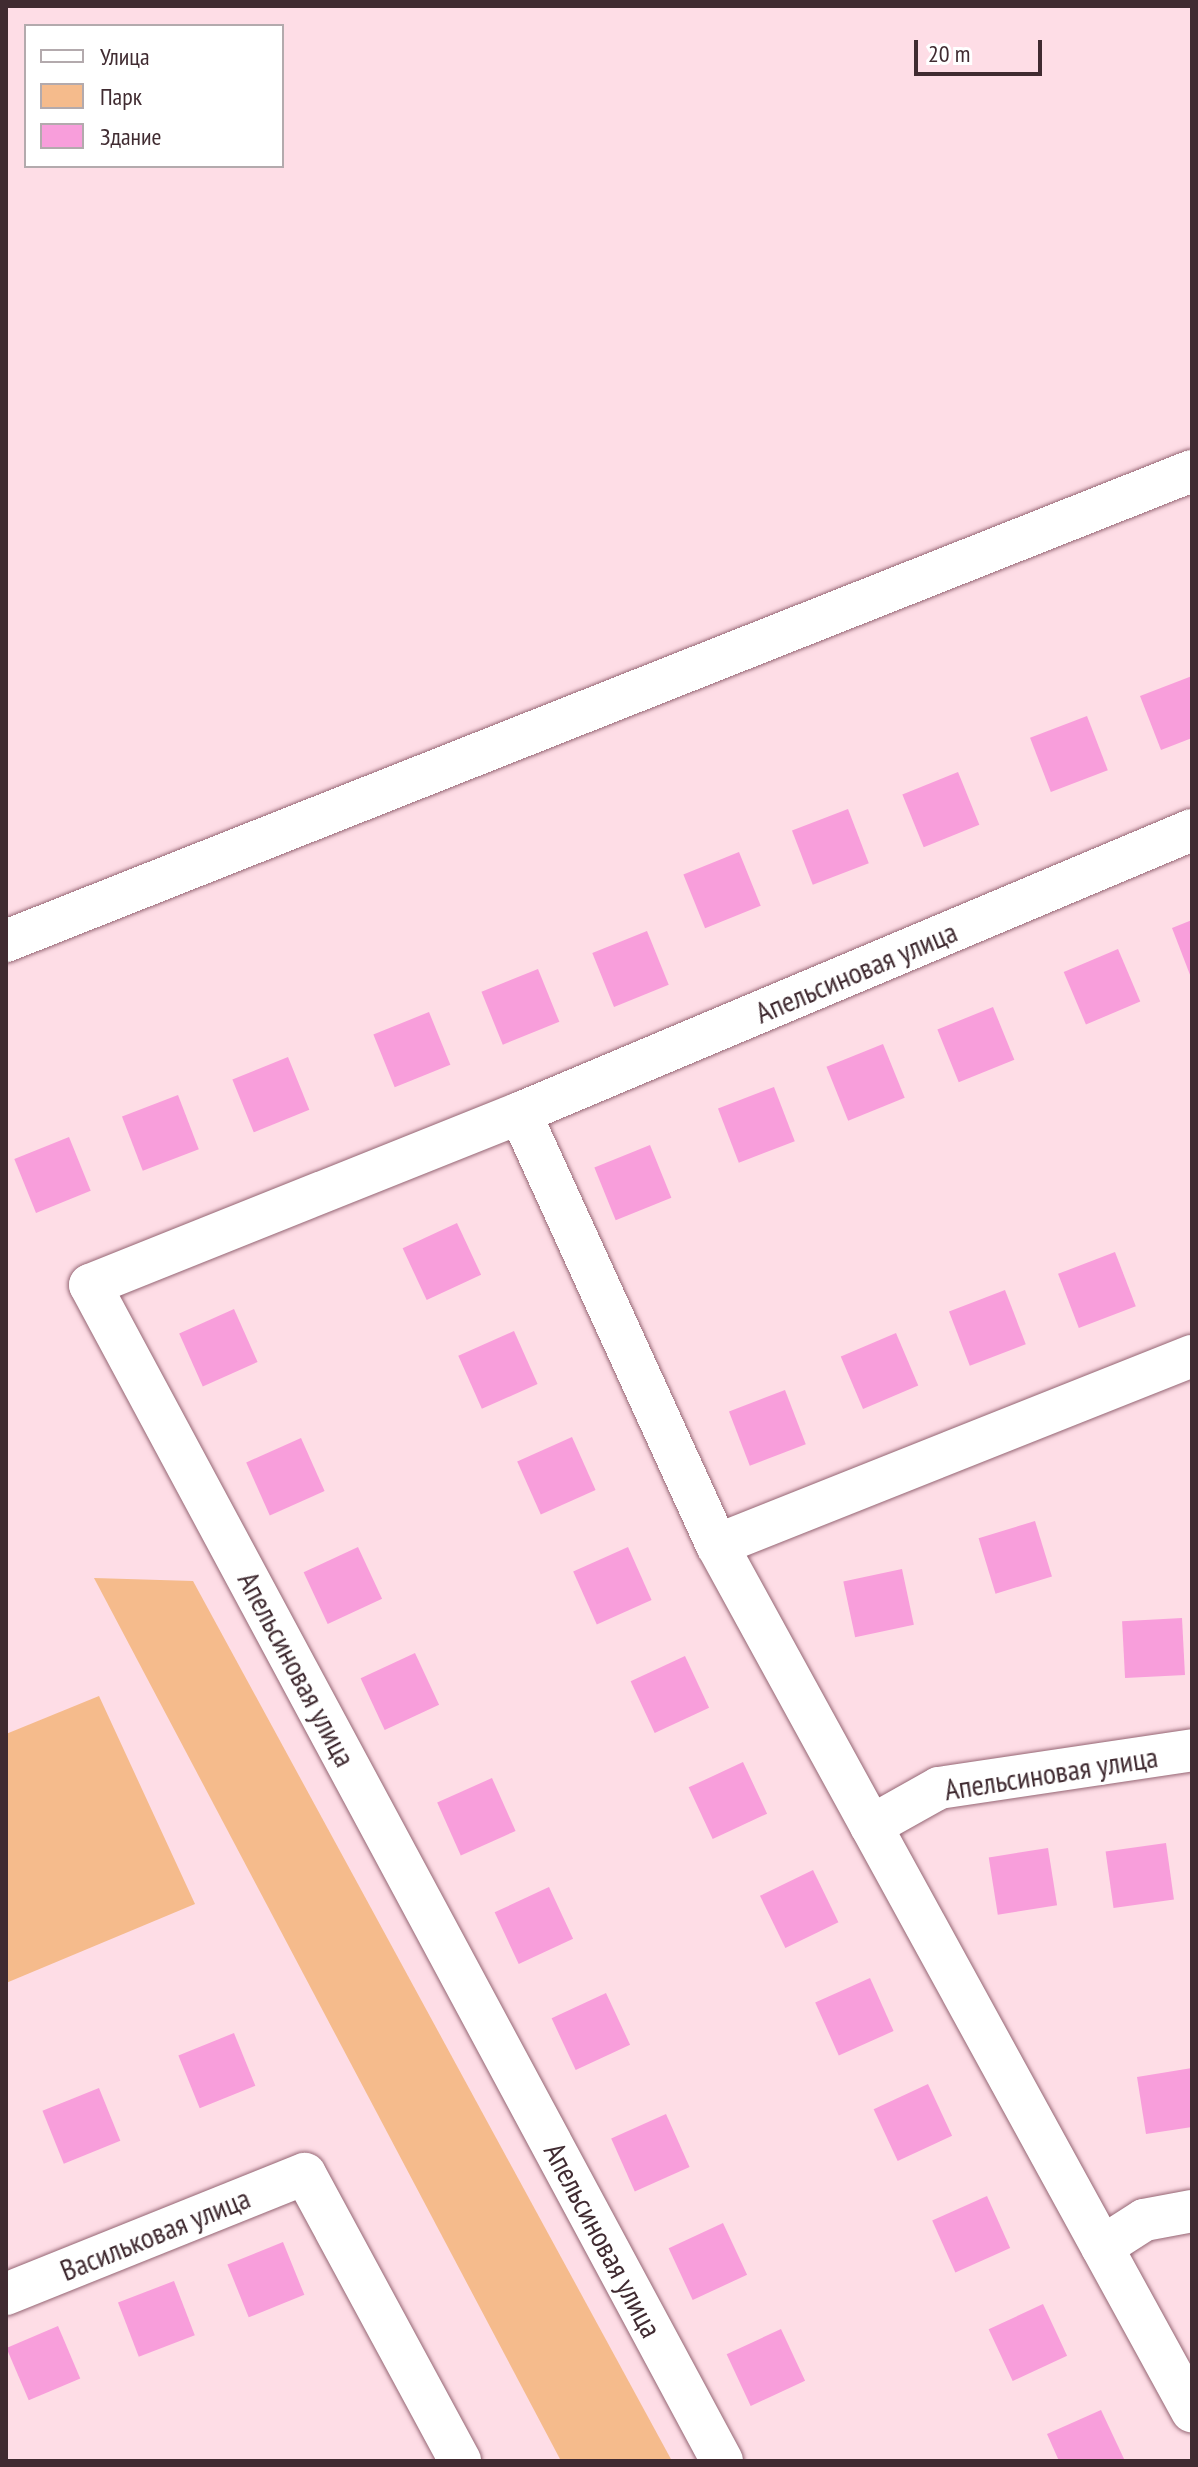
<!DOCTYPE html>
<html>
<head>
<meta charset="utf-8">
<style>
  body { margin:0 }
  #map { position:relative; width:1198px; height:2467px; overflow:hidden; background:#fedde6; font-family:"PT Sans Narrow",sans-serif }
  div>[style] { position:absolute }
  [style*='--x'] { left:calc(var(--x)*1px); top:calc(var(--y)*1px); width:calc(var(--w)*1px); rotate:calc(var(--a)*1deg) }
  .green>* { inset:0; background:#f5bb8c }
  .building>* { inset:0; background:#f89edb; transform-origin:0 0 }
  .roads { filter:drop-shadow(0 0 2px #956674) drop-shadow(0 0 2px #956674) }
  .minor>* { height:42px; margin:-21px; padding:0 21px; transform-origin:21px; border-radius:21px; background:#fff }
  span { translate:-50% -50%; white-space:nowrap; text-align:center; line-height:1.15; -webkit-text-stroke:6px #fff; paint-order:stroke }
  .street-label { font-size:30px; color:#402b31 }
  .frame { position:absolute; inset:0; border:8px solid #402b31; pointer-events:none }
  .legend { position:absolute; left:24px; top:24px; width:260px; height:144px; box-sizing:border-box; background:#fff; border:2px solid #b3aaad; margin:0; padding:10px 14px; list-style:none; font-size:24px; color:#402b31 }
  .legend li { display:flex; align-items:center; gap:16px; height:40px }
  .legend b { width:40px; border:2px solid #b3aaad }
  .scale { position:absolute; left:914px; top:40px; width:128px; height:36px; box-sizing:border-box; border:4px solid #402b31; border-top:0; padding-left:10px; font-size:24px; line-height:28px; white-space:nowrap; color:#402b31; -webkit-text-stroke:6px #fff; paint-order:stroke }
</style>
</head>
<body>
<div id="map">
  <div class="green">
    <i style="clip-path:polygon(94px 1578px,193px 1581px,672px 2461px,561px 2461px)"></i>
    <i style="clip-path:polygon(99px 1696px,195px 1904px,6px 1983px,6px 1734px)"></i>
  </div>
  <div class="building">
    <i style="clip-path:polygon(1192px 676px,1192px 738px,1161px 750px,1140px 696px)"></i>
    <i style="left:1087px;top:716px;width:58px;height:61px;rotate:69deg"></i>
    <i style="left:958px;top:772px;width:57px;height:60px;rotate:68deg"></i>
    <i style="left:848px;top:809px;width:58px;height:60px;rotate:69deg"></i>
    <i style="left:739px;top:852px;width:58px;height:60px;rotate:68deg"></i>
    <i style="clip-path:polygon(1192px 920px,1192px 980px,1172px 928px)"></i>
    <i style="left:647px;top:931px;width:58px;height:59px;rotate:68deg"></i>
    <i style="left:1118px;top:949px;width:57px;height:59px;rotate:67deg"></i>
    <i style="left:538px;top:969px;width:57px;height:61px;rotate:68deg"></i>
    <i style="left:993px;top:1007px;width:57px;height:60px;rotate:68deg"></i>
    <i style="left:429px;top:1012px;width:57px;height:60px;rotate:68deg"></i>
    <i style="left:883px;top:1044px;width:58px;height:61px;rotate:68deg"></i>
    <i style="left:288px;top:1057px;width:57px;height:60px;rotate:68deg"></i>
    <i style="left:774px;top:1087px;width:58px;height:60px;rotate:69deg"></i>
    <i style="left:178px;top:1095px;width:58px;height:60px;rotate:69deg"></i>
    <i style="left:69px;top:1137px;width:58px;height:59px;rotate:68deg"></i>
    <i style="left:650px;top:1145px;width:57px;height:60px;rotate:68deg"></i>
    <i style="left:457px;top:1223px;width:57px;height:60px;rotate:65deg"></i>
    <i style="left:1115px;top:1252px;width:58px;height:61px;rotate:69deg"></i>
    <i style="left:1005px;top:1290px;width:58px;height:60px;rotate:69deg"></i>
    <i style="left:234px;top:1309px;width:58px;height:60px;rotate:66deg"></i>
    <i style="left:514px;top:1331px;width:58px;height:61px;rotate:66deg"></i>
    <i style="left:896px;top:1333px;width:57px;height:60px;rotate:67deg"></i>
    <i style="left:785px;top:1390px;width:58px;height:60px;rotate:69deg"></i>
    <i style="left:572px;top:1437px;width:58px;height:60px;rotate:66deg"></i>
    <i style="left:301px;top:1438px;width:58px;height:60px;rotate:66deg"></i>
    <i style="left:1035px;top:1521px;width:58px;height:59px;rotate:73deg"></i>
    <i style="left:358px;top:1547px;width:57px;height:60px;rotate:65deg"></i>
    <i style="left:628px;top:1547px;width:58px;height:60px;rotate:66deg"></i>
    <i style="left:902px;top:1569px;width:57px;height:60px;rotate:78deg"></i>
    <i style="left:1182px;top:1618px;width:57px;height:60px;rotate:87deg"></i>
    <i style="left:415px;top:1653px;width:57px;height:60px;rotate:65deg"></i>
    <i style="left:685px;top:1656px;width:57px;height:60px;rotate:65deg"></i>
    <i style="left:743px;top:1762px;width:57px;height:60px;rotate:65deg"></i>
    <i style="left:492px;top:1778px;width:58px;height:60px;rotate:66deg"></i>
    <i style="left:1166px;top:1843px;width:57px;height:61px;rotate:82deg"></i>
    <i style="left:1048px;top:1848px;width:58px;height:60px;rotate:81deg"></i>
    <i style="left:813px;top:1870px;width:58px;height:59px;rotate:64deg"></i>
    <i style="left:549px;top:1887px;width:57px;height:60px;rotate:65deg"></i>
    <i style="left:870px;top:1978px;width:58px;height:60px;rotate:66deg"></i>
    <i style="left:606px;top:1993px;width:57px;height:60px;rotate:65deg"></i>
    <i style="left:234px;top:2033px;width:57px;height:60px;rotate:68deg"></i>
    <i style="clip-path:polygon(1192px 2068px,1192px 2127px,1146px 2134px,1137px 2077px)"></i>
    <i style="left:928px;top:2084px;width:57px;height:60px;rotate:65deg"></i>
    <i style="left:99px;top:2088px;width:57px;height:61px;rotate:68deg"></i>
    <i style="left:666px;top:2114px;width:58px;height:60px;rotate:66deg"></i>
    <i style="left:987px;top:2196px;width:57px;height:60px;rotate:66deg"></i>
    <i style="left:723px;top:2223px;width:57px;height:60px;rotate:65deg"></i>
    <i style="left:283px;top:2242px;width:57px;height:60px;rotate:68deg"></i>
    <i style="left:174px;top:2281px;width:58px;height:60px;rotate:69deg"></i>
    <i style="left:1043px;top:2304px;width:57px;height:60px;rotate:65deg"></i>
    <i style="left:58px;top:2326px;width:57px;height:56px;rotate:67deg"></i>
    <i style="left:781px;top:2329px;width:57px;height:60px;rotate:65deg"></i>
    <i style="clip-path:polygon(1101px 2410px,1125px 2461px,1059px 2461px,1047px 2434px)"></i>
  </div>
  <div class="roads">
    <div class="minor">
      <i style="--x:6;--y:941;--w:1276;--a:-21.62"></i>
      <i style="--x:520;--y:1113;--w:475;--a:65.5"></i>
      <i style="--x:717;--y:1545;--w:988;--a:61.26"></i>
      <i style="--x:717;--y:1545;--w:511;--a:-21.7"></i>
      <i style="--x:871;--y:1826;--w:78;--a:-29.2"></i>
      <i style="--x:939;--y:1788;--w:256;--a:-8.5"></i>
      <i style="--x:1102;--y:2247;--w:50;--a:-32.7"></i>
      <i style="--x:1144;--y:2220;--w:49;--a:-10.6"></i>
      <i style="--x:6;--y:2294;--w:322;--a:-21.9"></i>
      <i style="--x:305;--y:2174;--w:326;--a:61.6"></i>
      <i style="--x:722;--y:2461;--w:1335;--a:-118.25"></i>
      <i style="--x:90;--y:1285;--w:463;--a:-21.8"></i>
      <i style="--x:520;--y:1113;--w:729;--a:-22.84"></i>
    </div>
  </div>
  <div class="street-label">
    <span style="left:856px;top:972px;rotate:-23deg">Апельсиновая улица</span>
    <span style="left:297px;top:1669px;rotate:62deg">Апельсиновая улица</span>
    <span style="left:1051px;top:1773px;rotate:-9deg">Апельсиновая улица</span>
    <span style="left:155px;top:2234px;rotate:-22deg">Васильковая улица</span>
    <span style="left:603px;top:2240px;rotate:62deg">Апельсиновая улица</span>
  </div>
  <div class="frame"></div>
  <ul class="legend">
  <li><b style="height:10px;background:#fff"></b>Улица</li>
  <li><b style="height:22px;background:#f5bb8c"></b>Парк</li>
  <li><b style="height:22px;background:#f89edb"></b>Здание</li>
  </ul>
  <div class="scale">20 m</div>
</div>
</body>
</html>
